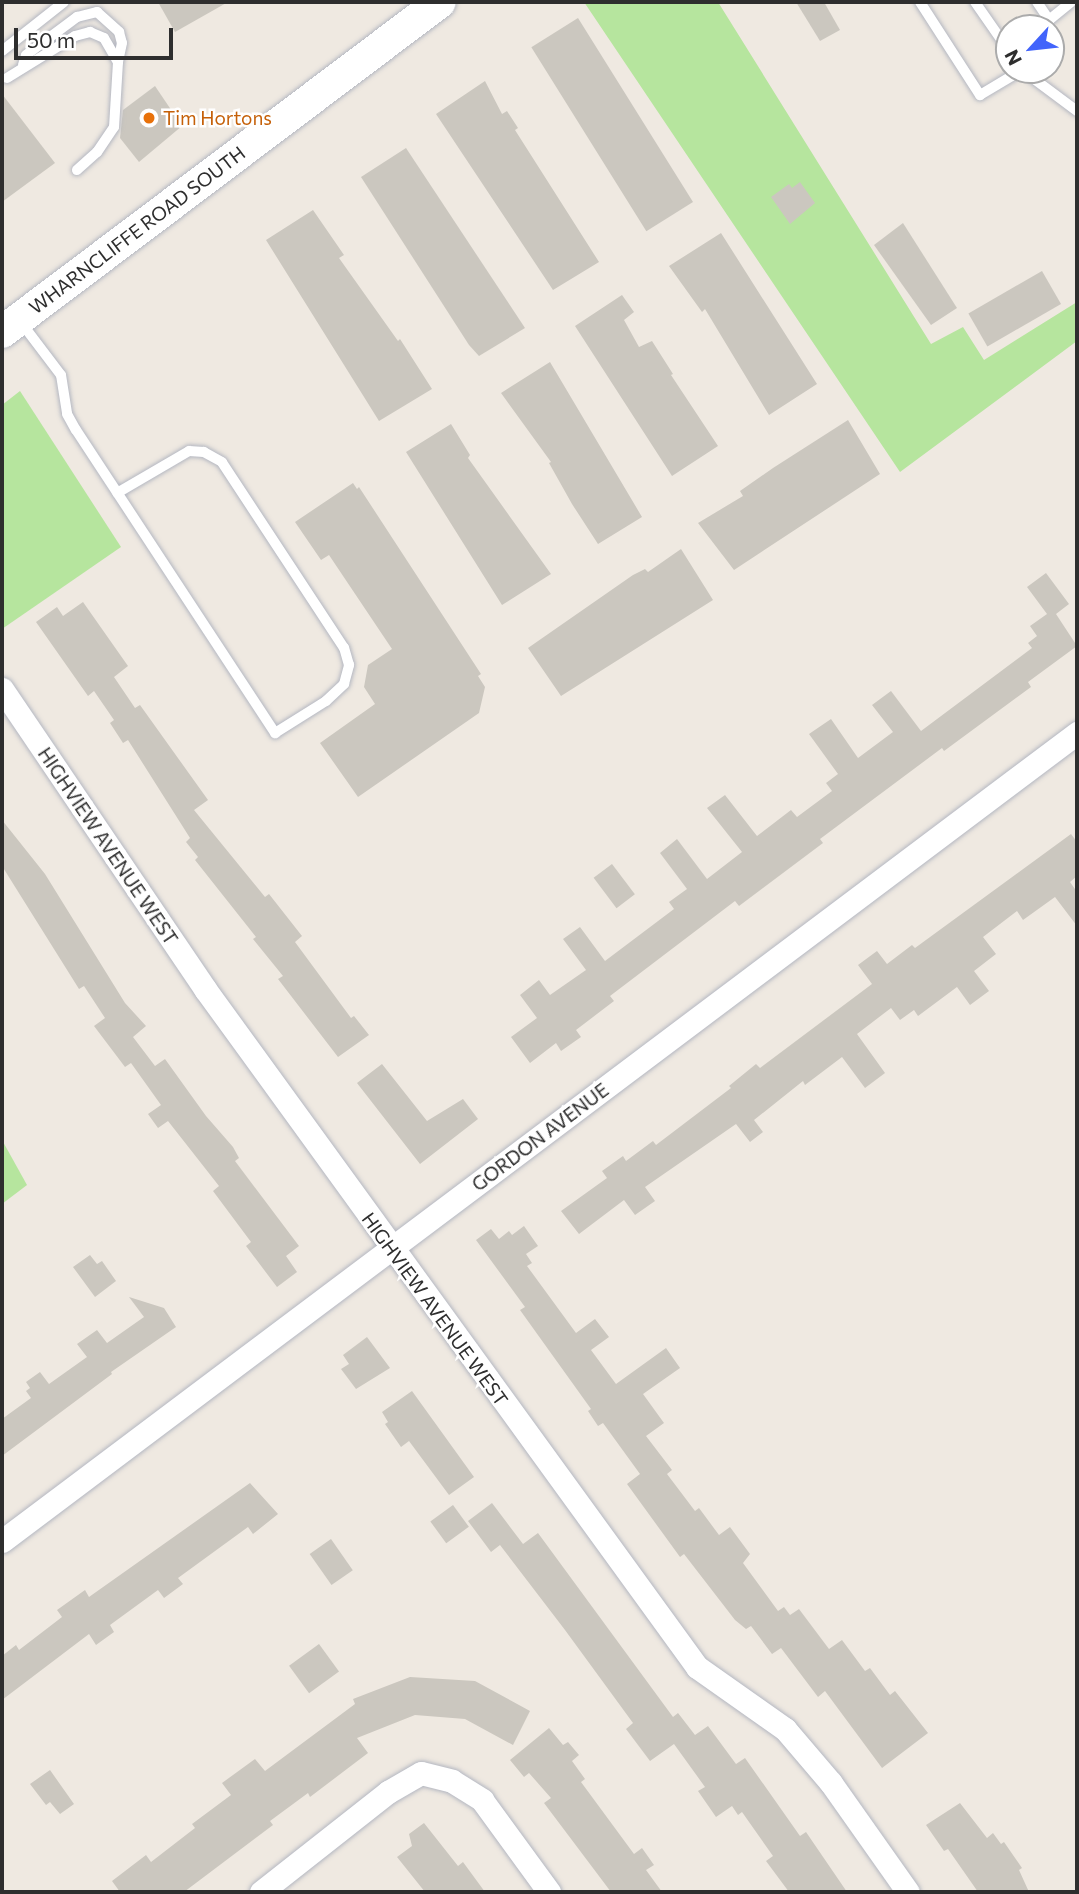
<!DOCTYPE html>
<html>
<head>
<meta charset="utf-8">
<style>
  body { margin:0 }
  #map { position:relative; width:1079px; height:1894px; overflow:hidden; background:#efe9e1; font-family:Commissioner,sans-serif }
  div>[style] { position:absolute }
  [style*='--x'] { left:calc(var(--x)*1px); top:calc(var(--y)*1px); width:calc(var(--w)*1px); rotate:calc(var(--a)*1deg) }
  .green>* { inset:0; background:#b6e59e }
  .building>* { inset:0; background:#cbc7bf; transform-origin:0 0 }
  .roads { filter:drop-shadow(0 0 2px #b4b7c1) drop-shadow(0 0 2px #b4b7c1) }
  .service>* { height:10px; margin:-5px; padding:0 5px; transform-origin:5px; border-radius:5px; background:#fff }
  .minor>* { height:23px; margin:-11.5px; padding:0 11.5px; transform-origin:11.5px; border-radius:11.5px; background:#fff }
  .secondary>* { height:32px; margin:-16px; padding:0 16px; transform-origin:16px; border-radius:16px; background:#fff }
  .dots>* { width:19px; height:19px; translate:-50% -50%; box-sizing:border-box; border:4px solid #fff; border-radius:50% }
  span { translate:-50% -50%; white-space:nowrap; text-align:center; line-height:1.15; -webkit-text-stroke:5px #fff; paint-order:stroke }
  .food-label { font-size:19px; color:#c56008 }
  .left { translate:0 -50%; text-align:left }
  .street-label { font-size:19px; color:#2e2e2e }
  .frame { position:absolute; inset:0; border:4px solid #2e2e2e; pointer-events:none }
  .north { position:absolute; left:995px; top:14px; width:70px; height:70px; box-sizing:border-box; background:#fff; border:2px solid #ababab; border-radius:50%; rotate:243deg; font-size:19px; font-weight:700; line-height:28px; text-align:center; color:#2e2e2e }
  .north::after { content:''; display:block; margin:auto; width:24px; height:32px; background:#4264fb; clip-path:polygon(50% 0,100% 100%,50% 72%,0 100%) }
  .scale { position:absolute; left:14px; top:28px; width:159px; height:32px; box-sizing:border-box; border:4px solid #2e2e2e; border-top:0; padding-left:9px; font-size:21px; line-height:24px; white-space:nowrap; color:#2e2e2e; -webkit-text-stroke:5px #fff; paint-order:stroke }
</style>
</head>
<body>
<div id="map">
  <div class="green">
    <i style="clip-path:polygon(584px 2px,718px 2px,931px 344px,963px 327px,984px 360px,1077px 302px,1077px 341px,900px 472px)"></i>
    <i style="clip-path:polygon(20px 391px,121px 547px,2px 629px,2px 405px)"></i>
    <i style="clip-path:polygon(2px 1140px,27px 1185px,2px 1204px)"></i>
  </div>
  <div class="building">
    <i style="clip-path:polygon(158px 2px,228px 2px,175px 32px)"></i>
    <i style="clip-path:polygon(796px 2px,824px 2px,840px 30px,820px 41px)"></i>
    <i style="left:578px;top:18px;width:217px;height:55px;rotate:58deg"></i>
    <i style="clip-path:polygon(485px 81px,502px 114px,507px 111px,518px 128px,515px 130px,599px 262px,553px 290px,436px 114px)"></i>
    <i style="clip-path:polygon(155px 86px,182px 126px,139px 162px,120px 138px,123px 110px)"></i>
    <i style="clip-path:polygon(2px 94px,55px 163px,2px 202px)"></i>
    <i style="clip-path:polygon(406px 148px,525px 328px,479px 356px,469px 345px,361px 177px)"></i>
    <i style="clip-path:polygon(800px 182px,815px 203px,790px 224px,771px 197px,789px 184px,792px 188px)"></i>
    <i style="clip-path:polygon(313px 210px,344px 255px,339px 258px,398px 341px,400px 339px,432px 389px,379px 421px,266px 240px)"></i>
    <i style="clip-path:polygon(903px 223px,957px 308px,931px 325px,874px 245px)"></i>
    <i style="clip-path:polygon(721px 233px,817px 384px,769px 415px,705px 309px,702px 312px,669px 266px)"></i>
    <i style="left:1042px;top:271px;width:38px;height:85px;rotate:60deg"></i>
    <i style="clip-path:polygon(622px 295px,634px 312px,624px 320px,639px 347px,652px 341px,673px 374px,671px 375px,718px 446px,672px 476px,575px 326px)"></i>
    <i style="clip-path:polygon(550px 362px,642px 517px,598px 544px,572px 504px,549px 463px,551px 462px,501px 393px)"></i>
    <i style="clip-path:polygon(848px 420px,880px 474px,734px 570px,698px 523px,743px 496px,740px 491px,773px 468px)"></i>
    <i style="clip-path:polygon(451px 424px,470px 455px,468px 458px,551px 574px,502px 605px,406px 452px)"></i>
    <i style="clip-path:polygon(353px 483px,357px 489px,359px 487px,481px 674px,478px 676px,485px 687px,479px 713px,358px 797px,320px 743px,375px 704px,364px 687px,368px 665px,392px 649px,329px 555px,321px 560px,295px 522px)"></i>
    <i style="clip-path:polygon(681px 549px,713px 600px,561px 696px,528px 648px,633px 575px,645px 569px,648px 572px)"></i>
    <i style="clip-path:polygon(1046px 573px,1069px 604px,1056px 614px,1077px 646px,1028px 682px,1031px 687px,944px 751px,942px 748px,820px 839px,823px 843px,739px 906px,735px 901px,610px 996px,614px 1001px,576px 1030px,581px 1037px,561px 1051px,556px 1043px,530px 1063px,511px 1037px,537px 1018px,520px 995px,539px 980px,550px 995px,586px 970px,563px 939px,580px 927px,605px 961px,674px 909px,669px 902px,687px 889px,660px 853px,677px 839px,707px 879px,742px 852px,707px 808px,725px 795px,757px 836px,791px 810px,797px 817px,832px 791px,826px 783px,838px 774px,809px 734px,831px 719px,858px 758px,893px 732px,872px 705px,891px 691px,921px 731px,1032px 648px,1028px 643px,1037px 636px,1030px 626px,1047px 614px,1027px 587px)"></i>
    <i style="clip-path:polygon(83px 602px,128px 666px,114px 677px,135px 708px,140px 705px,208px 800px,194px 810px,265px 897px,269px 894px,302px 936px,295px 942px,351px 1018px,354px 1016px,369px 1035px,338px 1057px,278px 979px,283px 976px,253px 939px,256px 937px,195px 860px,198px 857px,186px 842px,190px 838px,128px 740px,123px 743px,110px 723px,114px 720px,94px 691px,88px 696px,36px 622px,57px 607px,63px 616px)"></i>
    <i style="clip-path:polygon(2px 820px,45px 874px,125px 1003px,146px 1026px,133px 1037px,155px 1066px,165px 1059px,206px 1116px,233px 1147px,239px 1158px,235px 1161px,299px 1246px,286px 1256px,297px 1272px,277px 1287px,246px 1246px,251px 1242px,213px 1191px,219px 1186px,168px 1121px,158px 1128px,148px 1114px,161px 1105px,131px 1063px,125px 1067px,94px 1026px,105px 1018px,84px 986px,79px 989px,2px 866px)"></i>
    <i style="clip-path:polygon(1071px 834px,1077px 842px,1077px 876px,1070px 882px,1077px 892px,1077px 926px,1055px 897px,1023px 920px,1017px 911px,983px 937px,996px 954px,974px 971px,989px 991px,970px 1005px,957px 987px,918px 1016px,914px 1010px,900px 1020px,891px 1008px,857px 1034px,885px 1073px,865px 1088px,842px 1057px,805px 1085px,803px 1081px,754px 1120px,763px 1132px,750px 1142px,736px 1124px,645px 1187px,655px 1201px,635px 1215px,624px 1200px,579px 1234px,561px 1211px,607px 1178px,602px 1171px,623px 1156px,626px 1161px,653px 1141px,656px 1145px,731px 1088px,729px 1086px,756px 1064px,760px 1068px,872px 984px,858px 965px,877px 951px,887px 964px,912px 945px,915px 948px)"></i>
    <i style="left:612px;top:864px;width:38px;height:23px;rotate:53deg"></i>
    <i style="clip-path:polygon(382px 1064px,427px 1121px,463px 1099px,478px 1119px,420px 1164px,357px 1083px)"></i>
    <i style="clip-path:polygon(524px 1226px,538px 1246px,526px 1254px,532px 1263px,527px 1266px,576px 1333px,595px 1319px,609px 1337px,591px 1350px,616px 1384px,666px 1348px,680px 1368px,643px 1394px,664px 1423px,646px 1436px,672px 1470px,667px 1474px,695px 1511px,699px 1508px,719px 1535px,730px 1527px,750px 1554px,743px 1563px,778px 1611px,784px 1607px,790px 1615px,799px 1609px,829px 1649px,842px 1640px,865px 1671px,870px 1668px,890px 1695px,895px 1691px,928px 1733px,882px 1768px,825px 1691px,818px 1697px,781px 1648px,772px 1654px,751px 1626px,746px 1629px,735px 1620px,684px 1554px,680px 1557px,627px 1484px,640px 1474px,603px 1423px,598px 1426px,588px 1411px,591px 1409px,520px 1310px,525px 1307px,476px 1240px,491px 1229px,499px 1239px,509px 1231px,512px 1235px)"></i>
    <i style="clip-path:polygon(90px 1255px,97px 1264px,102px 1261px,116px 1281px,95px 1297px,73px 1267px)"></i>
    <i style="clip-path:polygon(129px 1297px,164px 1308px,176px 1327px,111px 1372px,112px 1374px,2px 1456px,2px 1419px,31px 1398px,26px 1391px,30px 1388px,26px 1382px,40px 1372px,49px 1384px,87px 1357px,77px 1344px,97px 1330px,107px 1343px,144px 1317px)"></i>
    <i style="clip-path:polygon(367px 1337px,390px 1368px,356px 1389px,341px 1369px,349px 1364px,343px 1355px)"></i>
    <i style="clip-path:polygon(412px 1391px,474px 1477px,449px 1495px,409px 1441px,401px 1447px,385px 1424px,388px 1422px,382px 1412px)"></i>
    <i style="clip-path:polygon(250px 1483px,278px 1514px,253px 1534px,248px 1527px,178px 1578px,183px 1584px,164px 1598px,158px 1590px,110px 1625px,114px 1632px,96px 1645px,89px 1634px,2px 1700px,2px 1656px,16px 1645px,19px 1650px,49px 1627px,62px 1617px,57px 1610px,85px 1590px,89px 1597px)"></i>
    <i style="clip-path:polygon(492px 1503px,523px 1544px,538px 1533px,673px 1717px,678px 1713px,695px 1735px,708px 1726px,736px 1764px,745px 1758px,800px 1836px,806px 1832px,847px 1892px,789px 1892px,766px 1861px,773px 1856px,742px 1812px,738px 1815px,732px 1806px,716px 1817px,698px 1791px,705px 1787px,674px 1744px,650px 1761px,626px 1729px,633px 1723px,565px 1630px,500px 1545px,491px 1552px,468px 1521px)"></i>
    <i style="left:453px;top:1505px;width:27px;height:28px;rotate:54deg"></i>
    <i style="left:331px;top:1539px;width:38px;height:26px;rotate:55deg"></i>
    <i style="left:319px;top:1644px;width:34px;height:37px;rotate:54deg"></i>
    <i style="clip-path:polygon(410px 1677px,475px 1681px,530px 1711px,513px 1745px,465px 1719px,415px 1715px,357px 1738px,368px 1753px,310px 1797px,308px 1793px,270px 1821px,273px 1825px,184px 1892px,120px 1892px,112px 1881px,146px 1855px,151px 1862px,195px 1828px,192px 1824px,231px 1795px,222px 1783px,255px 1759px,265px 1771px,355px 1704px,353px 1699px)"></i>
    <i style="clip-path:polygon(549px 1728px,563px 1745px,568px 1742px,579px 1755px,572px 1761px,585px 1779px,581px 1782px,634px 1854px,642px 1848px,654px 1865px,646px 1870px,662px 1892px,611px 1892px,544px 1803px,551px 1798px,529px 1773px,524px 1777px,510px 1760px)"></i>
    <i style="clip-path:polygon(50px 1770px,74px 1804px,60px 1814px,50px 1802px,46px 1805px,30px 1784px)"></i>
    <i style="clip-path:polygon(960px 1803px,987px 1838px,993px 1833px,1001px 1844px,1004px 1842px,1022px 1868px,1019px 1870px,1029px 1892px,978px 1892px,948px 1849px,944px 1851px,926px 1825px)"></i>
    <i style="clip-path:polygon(424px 1823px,458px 1866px,463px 1862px,485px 1892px,425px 1892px,397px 1857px,412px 1846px,409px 1834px)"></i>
  </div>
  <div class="roads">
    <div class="service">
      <i style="--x:920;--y:2;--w:111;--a:57.2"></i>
      <i style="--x:980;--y:95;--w:49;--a:-30.8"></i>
      <i style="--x:1022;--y:70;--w:69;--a:36.7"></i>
      <i style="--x:975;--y:2;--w:60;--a:55.2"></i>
      <i style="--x:1037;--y:2;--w:22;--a:56"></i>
      <i style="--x:1049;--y:20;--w:28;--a:-39"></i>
      <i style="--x:2;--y:51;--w:79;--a:-38.3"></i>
      <i style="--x:23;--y:65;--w:10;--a:-73"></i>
      <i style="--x:26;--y:55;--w:64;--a:-36.7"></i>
      <i style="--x:77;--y:17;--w:21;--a:-14"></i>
      <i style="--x:97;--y:12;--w:30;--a:42"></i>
      <i style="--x:119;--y:32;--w:11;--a:75"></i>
      <i style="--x:122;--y:43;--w:19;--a:102"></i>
      <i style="--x:7;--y:78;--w:80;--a:-31.7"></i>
      <i style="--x:75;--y:36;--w:16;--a:-15"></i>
      <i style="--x:90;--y:32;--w:15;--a:23"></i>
      <i style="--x:104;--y:38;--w:28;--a:60"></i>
      <i style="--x:118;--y:62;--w:65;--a:93.5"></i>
      <i style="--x:114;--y:127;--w:30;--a:124"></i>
      <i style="--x:97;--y:152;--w:27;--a:138"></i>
      <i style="--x:20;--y:321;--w:68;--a:52.8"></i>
      <i style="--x:61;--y:375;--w:39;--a:81"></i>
      <i style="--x:67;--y:414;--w:18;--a:61"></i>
      <i style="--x:76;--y:430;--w:363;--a:56.7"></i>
      <i style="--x:275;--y:733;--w:60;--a:-32.1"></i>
      <i style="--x:326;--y:701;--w:25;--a:-43"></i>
      <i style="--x:344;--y:684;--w:20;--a:-75"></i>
      <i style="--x:349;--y:665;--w:18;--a:-106"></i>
      <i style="--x:344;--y:648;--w:222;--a:-123.3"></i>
      <i style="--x:222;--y:462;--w:21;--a:-151"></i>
      <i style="--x:204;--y:452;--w:15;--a:-176"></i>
      <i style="--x:189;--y:451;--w:83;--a:149.7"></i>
    </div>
    <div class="minor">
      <i style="--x:2;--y:689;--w:362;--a:55.9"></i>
      <i style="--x:205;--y:989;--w:838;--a:54.03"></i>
      <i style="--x:697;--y:1667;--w:108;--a:35.2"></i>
      <i style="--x:785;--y:1729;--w:71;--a:49.6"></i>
      <i style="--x:831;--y:1783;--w:133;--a:54.8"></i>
      <i style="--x:2;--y:1541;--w:1345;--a:-36.93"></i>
      <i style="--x:261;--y:1892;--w:162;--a:-38.2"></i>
      <i style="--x:388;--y:1792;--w:38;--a:-30"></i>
      <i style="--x:421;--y:1773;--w:32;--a:14"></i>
      <i style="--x:452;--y:1781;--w:36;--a:32"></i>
      <i style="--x:482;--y:1800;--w:114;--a:53.9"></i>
    </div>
    <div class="secondary">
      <i style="--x:2;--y:332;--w:548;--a:-37"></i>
    </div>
  </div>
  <div class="dots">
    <i style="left:149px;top:118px;background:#e8710a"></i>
  </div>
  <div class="food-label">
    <span class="left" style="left:163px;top:118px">Tim Hortons</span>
  </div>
  <div class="street-label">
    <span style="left:137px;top:230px;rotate:-37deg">WHARNCLIFFE ROAD SOUTH</span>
    <span style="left:108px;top:846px;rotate:56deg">HIGHVIEW AVENUE WEST</span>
    <span style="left:540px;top:1137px;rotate:-37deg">GORDON AVENUE</span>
    <span style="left:435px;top:1309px;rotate:54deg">HIGHVIEW AVENUE WEST</span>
  </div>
  <div class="frame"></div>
  <div class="north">N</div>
  <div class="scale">50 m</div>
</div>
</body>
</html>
